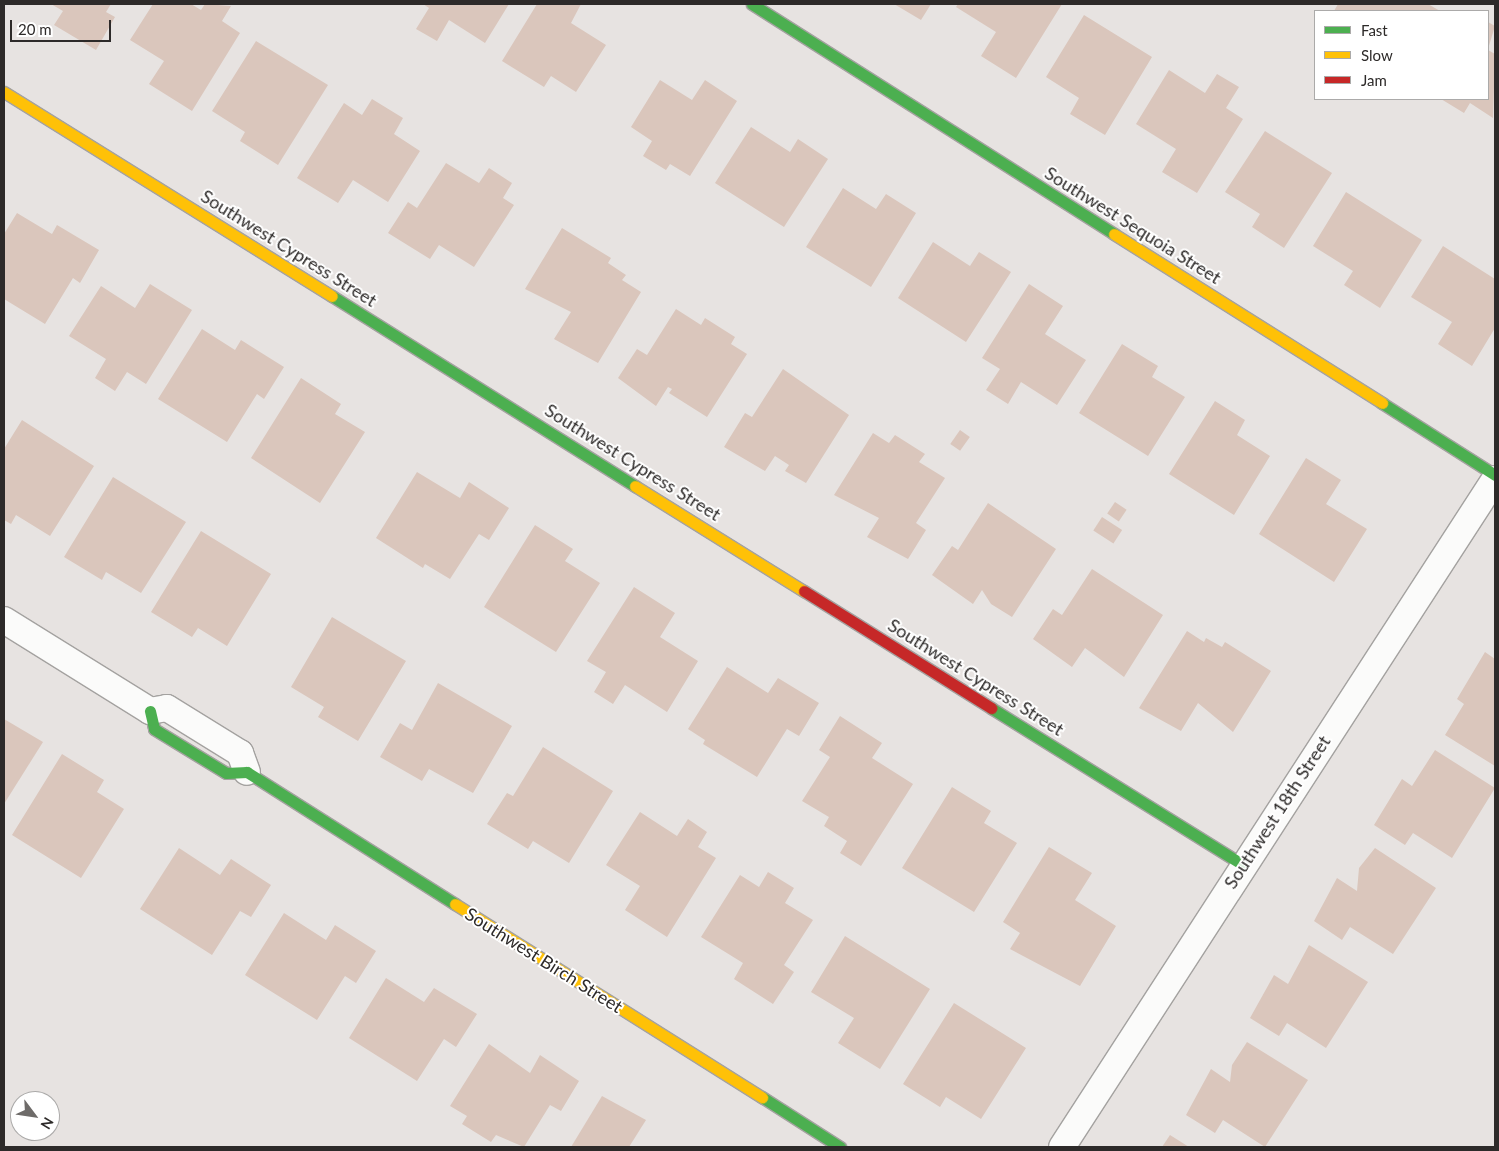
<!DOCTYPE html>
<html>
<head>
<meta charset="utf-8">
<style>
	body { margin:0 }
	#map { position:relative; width:1499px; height:1151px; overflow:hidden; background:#e7e3e1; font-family:Lato,sans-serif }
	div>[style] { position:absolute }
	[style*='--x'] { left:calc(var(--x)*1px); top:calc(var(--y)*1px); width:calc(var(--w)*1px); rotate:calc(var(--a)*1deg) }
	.building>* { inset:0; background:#dac6bc; transform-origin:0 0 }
	.roads { filter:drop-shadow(1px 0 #a4a2a0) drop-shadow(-1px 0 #a4a2a0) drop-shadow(0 1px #a4a2a0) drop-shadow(0 -1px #a4a2a0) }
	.street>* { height:26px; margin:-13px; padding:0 13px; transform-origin:13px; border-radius:13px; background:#fbfbfa }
	.fast>* { height:11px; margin:-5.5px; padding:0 5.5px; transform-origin:5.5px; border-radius:5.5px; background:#4caf50 }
	.slow>* { height:11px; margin:-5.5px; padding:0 5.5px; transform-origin:5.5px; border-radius:5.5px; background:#ffc107 }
	.jam>* { height:11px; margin:-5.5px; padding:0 5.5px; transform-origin:5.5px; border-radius:5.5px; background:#c62828 }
	span { translate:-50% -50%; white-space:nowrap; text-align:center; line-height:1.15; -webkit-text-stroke:4px #fff; paint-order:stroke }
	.street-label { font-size:18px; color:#2d2a29 }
	.frame { position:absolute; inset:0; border:5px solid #2d2a29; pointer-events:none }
	.legend { position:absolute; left:1314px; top:10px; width:175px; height:90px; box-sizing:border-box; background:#fff; border:1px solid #abaaa9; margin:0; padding:6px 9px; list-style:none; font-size:15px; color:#2d2a29 }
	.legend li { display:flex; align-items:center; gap:10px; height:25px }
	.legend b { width:25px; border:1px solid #abaaa9 }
	.north { position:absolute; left:10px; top:1091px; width:50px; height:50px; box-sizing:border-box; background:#fff; border:1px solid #abaaa9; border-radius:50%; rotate:121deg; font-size:14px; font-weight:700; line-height:20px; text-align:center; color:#2d2a29 }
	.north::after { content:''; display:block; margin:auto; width:18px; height:22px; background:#6e6b69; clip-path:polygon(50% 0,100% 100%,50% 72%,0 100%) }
	.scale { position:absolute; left:10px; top:20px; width:101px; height:22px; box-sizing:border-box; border:2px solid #2d2a29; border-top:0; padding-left:6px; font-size:15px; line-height:18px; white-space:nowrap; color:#2d2a29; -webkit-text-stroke:4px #fff; paint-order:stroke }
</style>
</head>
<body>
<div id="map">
	<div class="building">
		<i style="clip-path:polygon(51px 4px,111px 4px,106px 12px,115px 17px,96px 50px,54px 25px,63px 11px)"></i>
		<i style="clip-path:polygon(153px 4px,191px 4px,201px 10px,205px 4px,231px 6px,222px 21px,240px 33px,192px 111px,149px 84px,164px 61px,130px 40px)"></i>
		<i style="clip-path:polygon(423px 4px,509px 4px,485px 43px,449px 20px,437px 41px,416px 29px,429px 8px)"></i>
		<i style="clip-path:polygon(537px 4px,581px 4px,571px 23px,606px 45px,576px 92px,551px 76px,544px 87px,502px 61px)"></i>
		<i style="clip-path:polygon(894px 4px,931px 4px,921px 20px)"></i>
		<i style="clip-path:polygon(958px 4px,1062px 4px,1016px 78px,981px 56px,996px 32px,956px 7px)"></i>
		<i style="clip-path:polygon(1338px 4px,1428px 4px,1440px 11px,1334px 11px)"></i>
		<i style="clip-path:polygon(1084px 15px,1152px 57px,1105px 135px,1070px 114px,1079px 98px,1046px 77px)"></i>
		<i style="clip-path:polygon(1488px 22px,1495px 26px,1488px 49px)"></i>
		<i style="clip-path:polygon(256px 41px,328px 85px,278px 165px,240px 141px,245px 132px,212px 111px)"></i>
		<i style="clip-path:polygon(1488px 50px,1495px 54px,1493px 118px,1470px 103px,1464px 113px,1441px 99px,1488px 99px)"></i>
		<i style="clip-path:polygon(1169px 70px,1205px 93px,1217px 74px,1239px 87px,1226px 108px,1243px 119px,1197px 193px,1162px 172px,1176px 149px,1136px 124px)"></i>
		<i style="clip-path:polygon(660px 80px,692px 100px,705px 80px,737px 101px,690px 176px,670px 164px,666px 170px,643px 156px,652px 141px,631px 127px)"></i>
		<i style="clip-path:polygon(372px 99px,403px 118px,394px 134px,420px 151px,388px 202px,353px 180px,338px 203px,297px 178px,344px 103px,362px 115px)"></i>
		<i style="clip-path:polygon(751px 127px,790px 152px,798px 139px,828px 159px,784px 227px,715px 183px)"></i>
		<i style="clip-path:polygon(1265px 131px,1332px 173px,1284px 248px,1252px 227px,1260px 214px,1225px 192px)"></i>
		<i style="clip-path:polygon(446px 163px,479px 183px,489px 168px,512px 183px,503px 198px,514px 205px,474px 267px,439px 245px,430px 259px,388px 233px,408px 202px,417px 208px)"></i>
		<i style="clip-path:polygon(843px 188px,876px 209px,886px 194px,916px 213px,871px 287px,806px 247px)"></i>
		<i style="clip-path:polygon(1346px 192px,1422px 240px,1380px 308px,1344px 285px,1353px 271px,1313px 246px)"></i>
		<i style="clip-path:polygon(17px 213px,52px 234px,57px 225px,99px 250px,80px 283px,73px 278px,45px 324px,4px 299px,4px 234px)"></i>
		<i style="clip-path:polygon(562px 228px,611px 258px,608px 263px,626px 275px,622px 280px,641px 292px,598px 363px,554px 339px,571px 312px,525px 289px)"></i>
		<i style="clip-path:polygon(933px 242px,970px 266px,979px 252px,1011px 272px,966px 342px,898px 298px)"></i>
		<i style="clip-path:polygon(1443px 246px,1495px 279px,1495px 328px,1472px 366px,1438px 344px,1452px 322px,1411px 297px)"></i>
		<i style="clip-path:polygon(150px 284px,192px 310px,146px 384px,127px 372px,115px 391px,95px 378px,106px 359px,69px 336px,101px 286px,135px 308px)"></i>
		<i style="clip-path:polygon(1029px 284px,1063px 306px,1045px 334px,1086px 360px,1057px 405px,1021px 382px,1008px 404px,986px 390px,1000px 369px,982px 358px)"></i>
		<i style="clip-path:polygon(676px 309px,701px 325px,705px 318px,735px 337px,731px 344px,747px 354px,707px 417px,669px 393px,672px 389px,668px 387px,656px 406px,618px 378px,637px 349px,647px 355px)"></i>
		<i style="clip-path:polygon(202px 329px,235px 350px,241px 340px,284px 367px,264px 399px,257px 394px,227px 442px,158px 399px)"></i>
		<i style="clip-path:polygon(1122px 344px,1158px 366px,1152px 377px,1185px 397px,1148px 456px,1079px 413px)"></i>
		<i style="clip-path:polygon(783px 369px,849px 415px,806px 483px,785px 471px,789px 465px,775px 456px,765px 471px,724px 447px,745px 413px,752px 417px)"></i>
		<i style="clip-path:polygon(301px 378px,341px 404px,335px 414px,365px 432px,320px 503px,251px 458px)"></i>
		<i style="clip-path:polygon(1215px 401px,1245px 420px,1237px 435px,1270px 456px,1234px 515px,1169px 474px)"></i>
		<i style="clip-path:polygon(22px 420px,94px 466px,50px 536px,16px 515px,11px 524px,4px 520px,4px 449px)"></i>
		<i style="left:960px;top:430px;width:12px;height:17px;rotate:35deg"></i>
		<i style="clip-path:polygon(873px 433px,889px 443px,895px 435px,925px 454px,919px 462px,945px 478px,916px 523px,926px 530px,908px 559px,867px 537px,879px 518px,834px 495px)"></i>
		<i style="clip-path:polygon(1306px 458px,1341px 480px,1326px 504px,1367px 529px,1334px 582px,1259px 534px)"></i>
		<i style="clip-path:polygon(417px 472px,460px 498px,469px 482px,509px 508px,489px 540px,479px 534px,450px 579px,425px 564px,423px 568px,376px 538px)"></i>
		<i style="clip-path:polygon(113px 477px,186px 522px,141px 593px,106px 572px,102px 580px,64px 557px)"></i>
		<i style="left:1115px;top:502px;width:14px;height:14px;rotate:34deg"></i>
		<i style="clip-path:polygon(988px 503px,1056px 549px,1012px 617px,991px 604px,982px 590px,973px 604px,932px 575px,952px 546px,958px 550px)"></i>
		<i style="left:1102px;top:517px;width:24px;height:16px;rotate:33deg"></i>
		<i style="clip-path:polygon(535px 525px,573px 549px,565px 561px,600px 583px,556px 652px,484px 607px)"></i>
		<i style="clip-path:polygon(201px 531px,271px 574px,227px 646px,198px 628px,192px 637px,151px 612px)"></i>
		<i style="clip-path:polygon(1092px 569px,1163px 615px,1124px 677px,1085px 648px,1072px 667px,1033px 639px,1053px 609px,1062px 615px)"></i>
		<i style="clip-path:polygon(634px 587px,675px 613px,660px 637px,698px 661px,667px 712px,625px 685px,613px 704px,594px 692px,606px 672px,587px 661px)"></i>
		<i style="clip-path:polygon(332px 617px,406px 661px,358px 741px,318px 717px,324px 707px,291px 687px)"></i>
		<i style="clip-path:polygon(1187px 631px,1204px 642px,1206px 638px,1222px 647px,1225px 642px,1271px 671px,1233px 732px,1198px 703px,1181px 731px,1139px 708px)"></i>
		<i style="clip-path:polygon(1485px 652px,1495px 659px,1495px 766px,1445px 735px,1464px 704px,1457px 699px)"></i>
		<i style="clip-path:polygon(727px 667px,768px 693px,778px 678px,819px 703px,799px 736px,787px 729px,757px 777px,703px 744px,705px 740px,688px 729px)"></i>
		<i style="clip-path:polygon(438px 683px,512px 726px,473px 793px,429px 769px,422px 781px,380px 757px,400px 723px,412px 730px)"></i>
		<i style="clip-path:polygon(840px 716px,882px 743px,872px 758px,913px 784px,861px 866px,840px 853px,847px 841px,824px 826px,829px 817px,802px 801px,830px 757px,819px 750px)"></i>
		<i style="clip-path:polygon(4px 719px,43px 742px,4px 804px)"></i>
		<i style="clip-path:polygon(543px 747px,613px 791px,569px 863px,533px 841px,528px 849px,487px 824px,507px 793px,513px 796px)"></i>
		<i style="clip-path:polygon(1435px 750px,1495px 788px,1452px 858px,1413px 833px,1405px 845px,1374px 825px,1402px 779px,1412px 786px)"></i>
		<i style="clip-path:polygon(62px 754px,104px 780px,97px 792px,124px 809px,81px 878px,12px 835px)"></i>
		<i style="clip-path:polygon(952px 787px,991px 811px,984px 823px,1017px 843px,974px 912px,902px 868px)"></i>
		<i style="clip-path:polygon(640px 812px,677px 836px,688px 819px,707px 832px,698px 847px,716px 858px,667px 937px,625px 910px,640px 886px,606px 865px)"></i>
		<i style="clip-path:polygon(1049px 847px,1092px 873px,1075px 900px,1116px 926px,1080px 986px,1010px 949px,1020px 933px,1003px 922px)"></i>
		<i style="clip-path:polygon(179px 848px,220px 875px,231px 859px,271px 885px,251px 917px,240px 911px,212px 955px,140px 909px)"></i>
		<i style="clip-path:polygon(1375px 848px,1436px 888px,1393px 954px,1350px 927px,1342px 940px,1314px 921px,1337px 878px,1357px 891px,1359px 868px)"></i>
		<i style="clip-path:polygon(768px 872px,794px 888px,785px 903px,813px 920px,784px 965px,794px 972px,773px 1004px,734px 979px,743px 963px,701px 937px,740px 875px,759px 887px)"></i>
		<i style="clip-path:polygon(284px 913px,326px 940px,335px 925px,376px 951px,356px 983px,345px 976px,317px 1020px,245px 975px)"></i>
		<i style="clip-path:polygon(845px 936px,930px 989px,880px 1069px,838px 1043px,854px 1018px,811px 992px)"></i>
		<i style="clip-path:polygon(1309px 945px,1368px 982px,1326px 1048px,1287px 1023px,1279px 1036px,1250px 1018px,1274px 975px,1288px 984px)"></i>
		<i style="clip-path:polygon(386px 978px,424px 1002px,434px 988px,477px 1014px,456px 1047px,444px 1039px,417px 1081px,349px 1038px)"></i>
		<i style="clip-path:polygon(954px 1003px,1026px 1048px,981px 1119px,946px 1097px,940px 1107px,903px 1084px)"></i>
		<i style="clip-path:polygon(1247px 1042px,1308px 1080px,1265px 1147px,1223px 1120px,1215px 1133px,1186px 1115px,1211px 1069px,1230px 1082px,1232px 1065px)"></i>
		<i style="clip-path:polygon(489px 1044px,530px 1073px,540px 1055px,579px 1081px,561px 1111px,550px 1105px,524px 1147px,496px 1135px,491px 1142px,462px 1124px,467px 1116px,450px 1106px)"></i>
		<i style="clip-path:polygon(602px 1096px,646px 1120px,629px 1147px,571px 1147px)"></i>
		<i style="clip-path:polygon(1170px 1135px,1189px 1147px,1162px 1147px)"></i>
	</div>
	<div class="roads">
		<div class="street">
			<i style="--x:4;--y:620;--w:172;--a:31.9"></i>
			<i style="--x:150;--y:711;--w:17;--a:-10"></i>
			<i style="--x:167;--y:708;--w:86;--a:31.7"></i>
			<i style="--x:240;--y:753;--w:20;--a:70"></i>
			<i style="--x:1062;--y:1147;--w:796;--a:-57.05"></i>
		</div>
		<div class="fast">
			<i style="--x:752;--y:4;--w:429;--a:32.4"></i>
			<i style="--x:332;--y:296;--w:358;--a:32.1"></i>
			<i style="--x:1382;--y:403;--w:134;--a:32.5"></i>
			<i style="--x:991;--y:708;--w:296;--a:31.9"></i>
			<i style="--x:150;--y:711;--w:18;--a:77"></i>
			<i style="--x:154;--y:729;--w:84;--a:31.4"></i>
			<i style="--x:226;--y:773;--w:21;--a:-3"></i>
			<i style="--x:247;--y:772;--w:246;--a:32.4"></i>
			<i style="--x:762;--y:1097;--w:93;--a:32.7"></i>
		</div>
		<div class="slow">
			<i style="--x:4;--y:92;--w:386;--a:31.9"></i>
			<i style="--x:1114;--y:234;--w:317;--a:32.2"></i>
			<i style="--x:635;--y:486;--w:199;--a:31.9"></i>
			<i style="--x:455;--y:904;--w:363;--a:32.2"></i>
		</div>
		<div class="jam">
			<i style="--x:804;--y:591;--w:221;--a:32"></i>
		</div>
	</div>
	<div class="street-label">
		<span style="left:1133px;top:225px;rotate:32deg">Southwest Sequoia Street</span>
		<span style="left:289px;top:248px;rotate:32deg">Southwest Cypress Street</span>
		<span style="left:633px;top:462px;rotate:32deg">Southwest Cypress Street</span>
		<span style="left:976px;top:677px;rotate:32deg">Southwest Cypress Street</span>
		<span style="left:1277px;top:812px;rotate:-57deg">Southwest 18th Street</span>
		<span style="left:544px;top:960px;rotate:32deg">Southwest Birch Street</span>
	</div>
	<div class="frame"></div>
	<ul class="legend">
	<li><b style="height:6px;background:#4caf50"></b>Fast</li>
	<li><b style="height:6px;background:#ffc107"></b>Slow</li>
	<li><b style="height:6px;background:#c62828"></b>Jam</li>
	</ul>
	<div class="north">N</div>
	<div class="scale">20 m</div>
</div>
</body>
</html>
